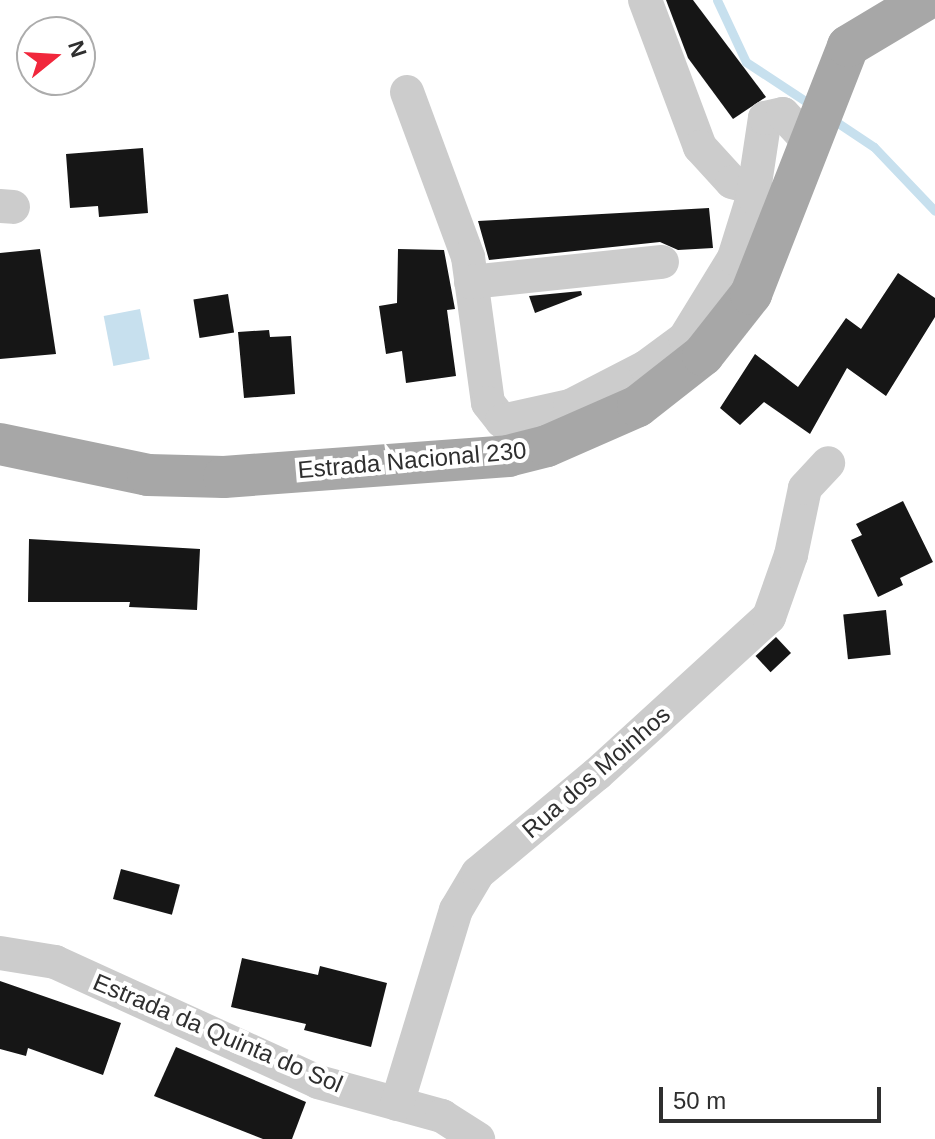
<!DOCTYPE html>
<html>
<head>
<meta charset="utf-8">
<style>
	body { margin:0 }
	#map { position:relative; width:935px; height:1139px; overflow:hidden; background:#fff; font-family:Helvetica,sans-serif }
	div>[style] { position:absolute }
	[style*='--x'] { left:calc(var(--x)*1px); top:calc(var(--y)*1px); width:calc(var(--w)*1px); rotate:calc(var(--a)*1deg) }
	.water>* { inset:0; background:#c7e0ee; transform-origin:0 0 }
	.stream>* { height:9px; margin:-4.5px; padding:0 4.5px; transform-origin:4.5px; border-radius:4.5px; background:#c7e0ee }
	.building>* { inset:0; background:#161616; transform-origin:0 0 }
	.minor>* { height:34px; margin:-17px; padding:0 17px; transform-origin:17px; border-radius:17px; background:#ccc }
	.major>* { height:42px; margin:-21px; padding:0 21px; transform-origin:21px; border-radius:21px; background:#a7a7a7 }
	span { translate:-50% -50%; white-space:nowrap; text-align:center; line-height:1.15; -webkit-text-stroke:8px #fff; paint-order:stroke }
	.street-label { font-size:24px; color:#2f2f2f }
	.north { position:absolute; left:16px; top:16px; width:80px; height:80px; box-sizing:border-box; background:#fff; border:2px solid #acacac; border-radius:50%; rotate:72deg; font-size:22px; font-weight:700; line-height:32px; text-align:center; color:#2f2f2f }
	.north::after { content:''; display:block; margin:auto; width:28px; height:36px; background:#f1273c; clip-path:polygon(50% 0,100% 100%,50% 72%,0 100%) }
	.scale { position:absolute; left:659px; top:1087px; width:222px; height:36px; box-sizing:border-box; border:4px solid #2f2f2f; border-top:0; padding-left:10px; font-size:24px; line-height:28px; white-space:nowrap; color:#2f2f2f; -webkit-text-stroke:6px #fff; paint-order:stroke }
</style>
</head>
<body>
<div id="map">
	<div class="water">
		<i style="left:140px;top:309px;width:51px;height:37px;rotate:79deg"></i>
	</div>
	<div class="stream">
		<i style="--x:717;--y:0;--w:68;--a:64.9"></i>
		<i style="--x:746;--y:62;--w:80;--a:33.3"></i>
		<i style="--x:832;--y:119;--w:50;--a:33.7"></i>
		<i style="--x:874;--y:147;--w:88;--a:46.4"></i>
	</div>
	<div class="building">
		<i style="clip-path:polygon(666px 0,693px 0,766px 97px,733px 119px,688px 58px)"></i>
		<i style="clip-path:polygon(143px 148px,148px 213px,99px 217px,98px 206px,70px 208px,66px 154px)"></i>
		<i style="clip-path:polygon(709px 208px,713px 248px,678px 250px,660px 242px,489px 260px,478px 221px)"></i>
		<i style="clip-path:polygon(40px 249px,56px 354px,0 359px,0 253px)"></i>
		<i style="clip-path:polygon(398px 249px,444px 250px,455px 309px,447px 310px,456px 376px,406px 383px,402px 351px,386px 354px,379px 306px,397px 303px)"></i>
		<i style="clip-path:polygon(898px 273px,935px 298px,935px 317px,886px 396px,847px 368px,810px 434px,764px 402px,740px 425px,720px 408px,755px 354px,798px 387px,846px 318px,861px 329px)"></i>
		<i style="clip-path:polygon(581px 291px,582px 295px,535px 313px,529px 296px)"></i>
		<i style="left:228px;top:294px;width:39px;height:35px;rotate:81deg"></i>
		<i style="clip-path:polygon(269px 330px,270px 337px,291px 336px,295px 394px,244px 398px,238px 332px)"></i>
		<i style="clip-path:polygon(903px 501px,933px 562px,900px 578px,903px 585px,878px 597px,851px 540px,862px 535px,856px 524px)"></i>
		<i style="clip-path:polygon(29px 539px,200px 549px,197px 610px,129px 607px,130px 602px,28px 602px)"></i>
		<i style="left:886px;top:610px;width:45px;height:43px;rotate:84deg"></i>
		<i style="left:776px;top:637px;width:22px;height:28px;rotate:47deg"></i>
		<i style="left:121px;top:869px;width:61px;height:31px;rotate:15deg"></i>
		<i style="clip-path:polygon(242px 958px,318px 975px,320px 966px,387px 983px,371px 1047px,304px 1030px,306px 1024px,231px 1007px)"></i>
		<i style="clip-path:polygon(0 981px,121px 1023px,103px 1075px,28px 1048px,26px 1056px,0 1049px)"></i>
		<i style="clip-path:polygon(176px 1047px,306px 1102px,292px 1139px,263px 1139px,154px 1096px)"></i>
	</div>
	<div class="minor">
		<i style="--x:645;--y:0;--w:157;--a:69.5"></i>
		<i style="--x:700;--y:147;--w:47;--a:47.6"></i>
		<i style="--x:732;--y:182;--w:23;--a:15"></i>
		<i style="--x:407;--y:92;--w:176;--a:69.7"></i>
		<i style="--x:468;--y:257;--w:147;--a:82.2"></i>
		<i style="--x:488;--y:403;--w:23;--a:52"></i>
		<i style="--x:502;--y:421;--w:70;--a:-12.4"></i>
		<i style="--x:570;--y:406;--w:85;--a:-27.2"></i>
		<i style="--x:646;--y:367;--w:49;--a:-36.6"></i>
		<i style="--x:685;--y:338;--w:94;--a:-58.5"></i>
		<i style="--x:734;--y:258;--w:64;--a:-72.7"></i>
		<i style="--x:753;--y:197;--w:80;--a:-81.4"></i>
		<i style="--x:765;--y:118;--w:18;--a:-13"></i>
		<i style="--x:783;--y:114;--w:37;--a:47"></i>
		<i style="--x:0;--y:206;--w:13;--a:4"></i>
		<i style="--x:471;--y:282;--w:192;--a:-6"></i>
		<i style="--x:0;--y:953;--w:56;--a:9.3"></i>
		<i style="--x:55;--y:962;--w:289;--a:24.5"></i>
		<i style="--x:318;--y:1082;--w:129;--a:15.3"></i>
		<i style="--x:442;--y:1116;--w:43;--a:32.6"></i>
		<i style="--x:397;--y:1104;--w:203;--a:-73.1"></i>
		<i style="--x:456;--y:910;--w:43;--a:-59.3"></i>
		<i style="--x:478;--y:873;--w:155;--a:-39.8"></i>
		<i style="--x:597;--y:774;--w:233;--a:-42.4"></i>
		<i style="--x:769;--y:617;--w:66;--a:-70.5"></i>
		<i style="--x:791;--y:555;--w:68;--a:-78.2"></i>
		<i style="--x:805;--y:488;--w:34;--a:-47"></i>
	</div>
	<div class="major">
		<i style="--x:0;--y:444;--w:151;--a:11.8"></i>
		<i style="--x:148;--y:475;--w:76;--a:1.5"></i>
		<i style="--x:224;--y:477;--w:285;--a:-4.2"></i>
		<i style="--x:508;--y:456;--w:40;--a:-14.4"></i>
		<i style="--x:547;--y:446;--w:99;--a:-23.7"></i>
		<i style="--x:638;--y:406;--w:83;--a:-38.1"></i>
		<i style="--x:703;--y:355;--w:78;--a:-51.8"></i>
		<i style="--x:751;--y:294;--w:266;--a:-68.6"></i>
		<i style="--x:848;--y:46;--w:90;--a:-30.9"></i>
	</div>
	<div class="street-label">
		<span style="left:412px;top:460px;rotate:-5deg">Estrada Nacional 230</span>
		<span style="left:596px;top:772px;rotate:-41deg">Rua dos Moinhos</span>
		<span style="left:218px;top:1033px;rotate:23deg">Estrada da Quinta do Sol</span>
	</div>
	<div class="north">N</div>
	<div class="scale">50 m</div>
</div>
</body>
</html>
